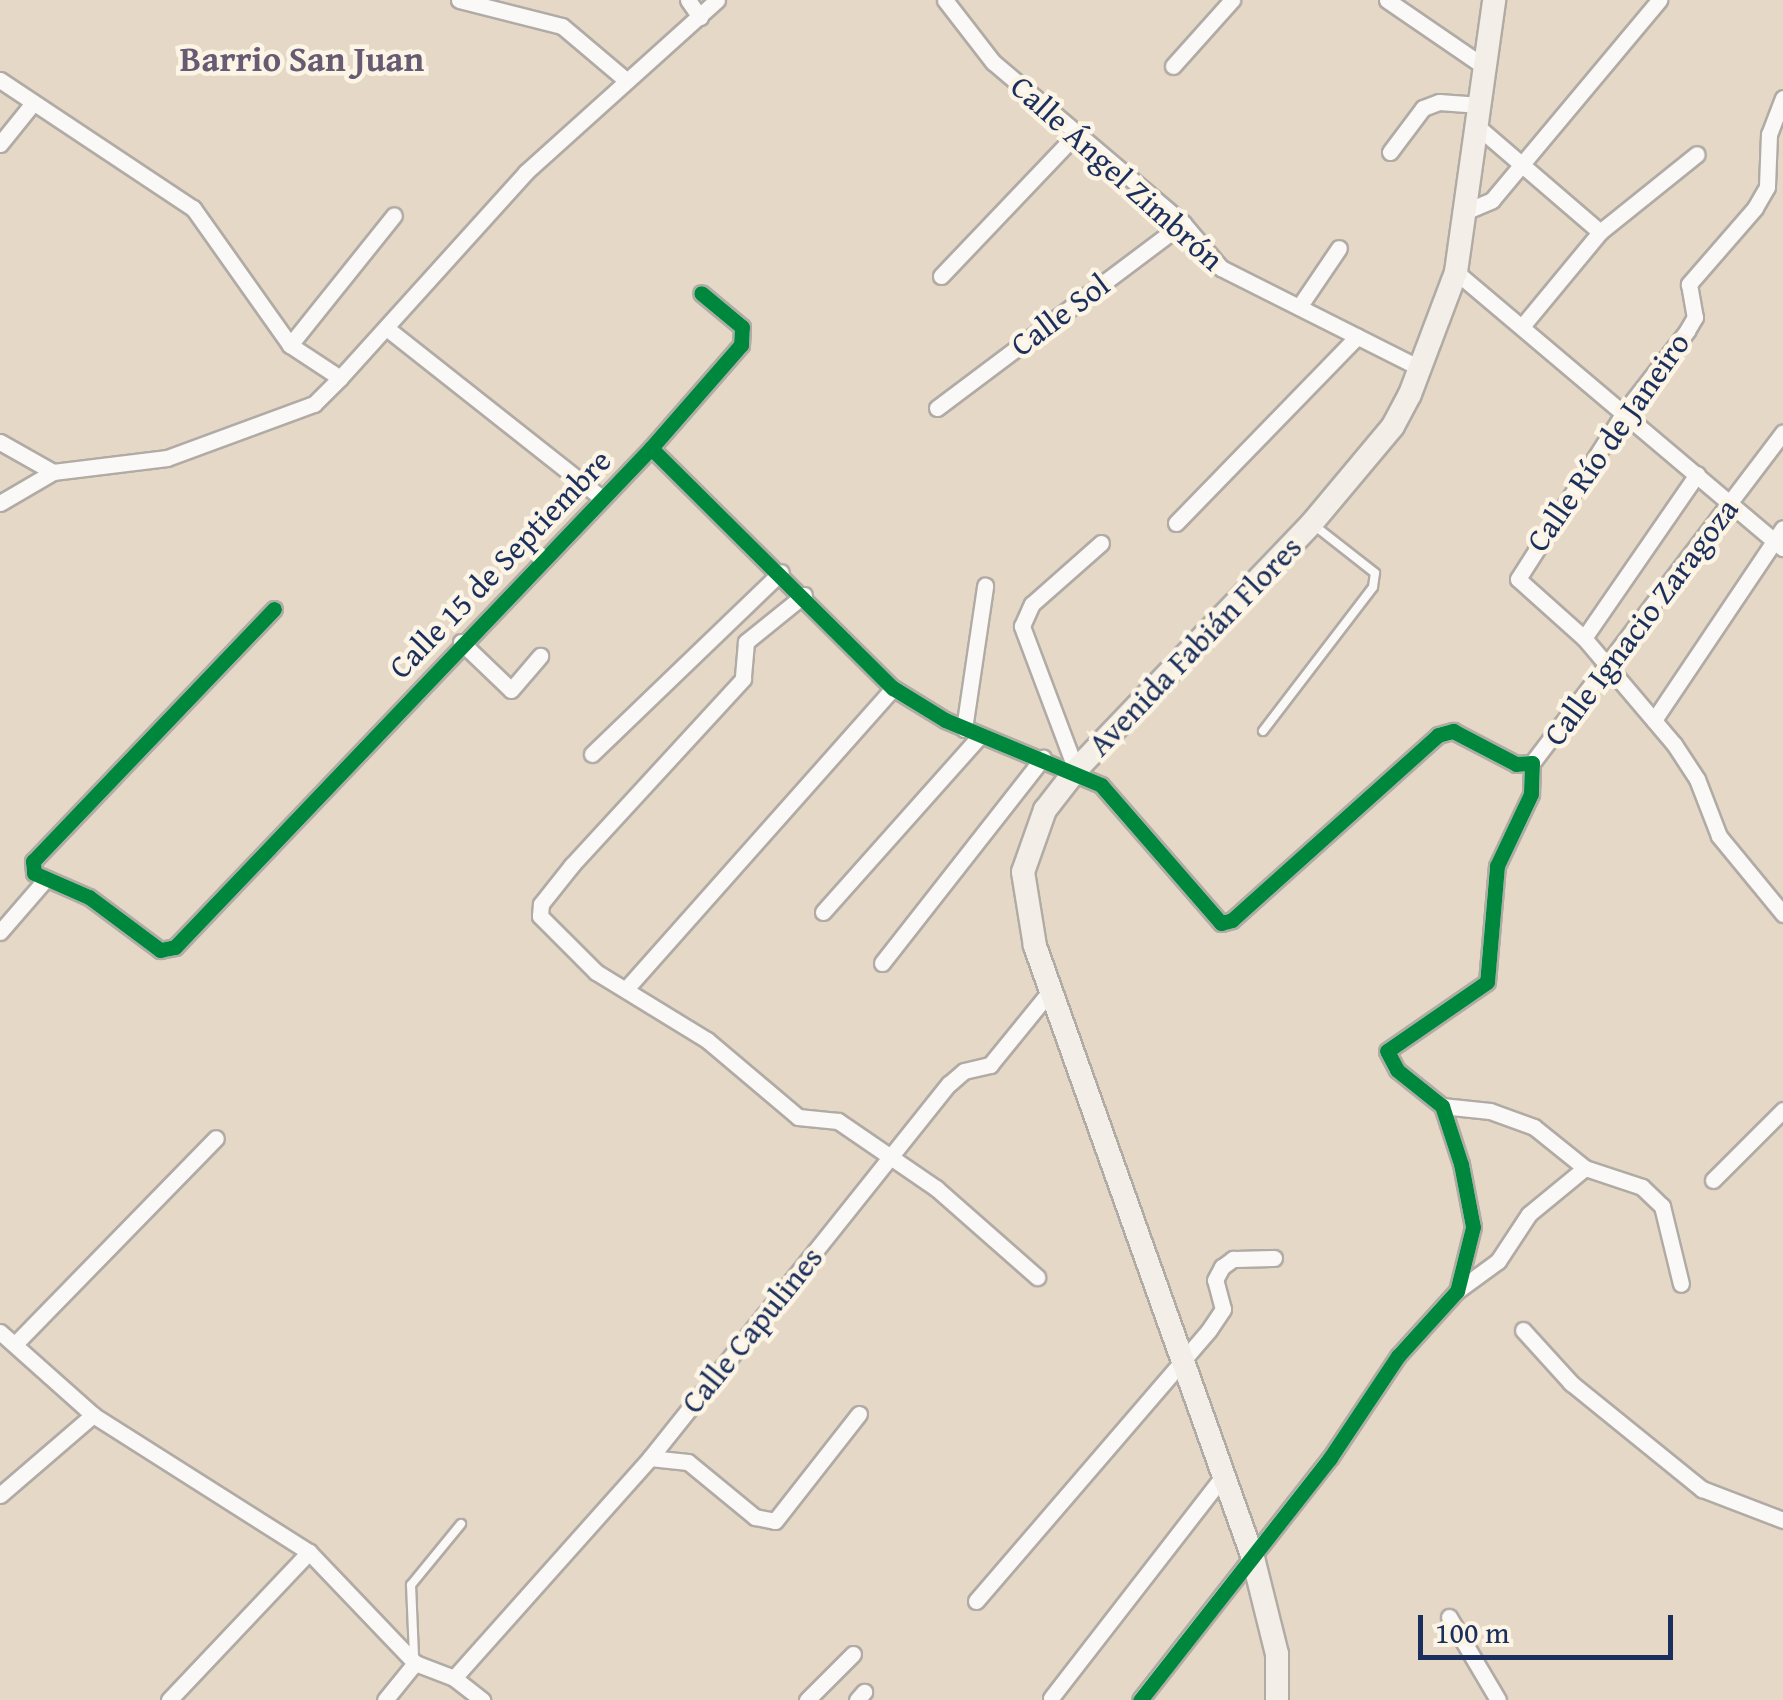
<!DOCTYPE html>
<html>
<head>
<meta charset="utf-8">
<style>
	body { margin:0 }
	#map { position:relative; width:1783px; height:1700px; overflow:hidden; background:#e5d8c7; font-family:"Gentium Book Plus",serif }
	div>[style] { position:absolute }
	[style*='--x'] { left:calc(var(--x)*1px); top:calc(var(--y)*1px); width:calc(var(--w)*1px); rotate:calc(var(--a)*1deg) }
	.roads { filter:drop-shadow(2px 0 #b1aba5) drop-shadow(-2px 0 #b1aba5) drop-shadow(0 2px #b1aba5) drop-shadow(0 -2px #b1aba5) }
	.service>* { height:8px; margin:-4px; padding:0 4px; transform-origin:4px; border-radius:4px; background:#fbf9f7 }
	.minor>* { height:15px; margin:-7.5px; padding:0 7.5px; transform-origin:7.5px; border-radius:7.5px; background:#fbf9f7 }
	.secondary>* { height:22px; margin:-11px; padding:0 11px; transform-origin:11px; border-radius:11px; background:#f3efe8 }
	.cycleway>* { height:15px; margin:-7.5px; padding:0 7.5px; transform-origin:7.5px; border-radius:7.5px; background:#00873e }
	span { translate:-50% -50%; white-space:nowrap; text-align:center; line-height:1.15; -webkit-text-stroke:9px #fcf5e5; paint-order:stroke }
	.street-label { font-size:32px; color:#1b2f5e }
	.neighbourhood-label { font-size:35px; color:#675b73; font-weight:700 }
	.scale { position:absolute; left:1418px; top:1615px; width:255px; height:45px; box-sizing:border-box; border:5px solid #1b2f5e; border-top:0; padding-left:12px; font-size:30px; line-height:35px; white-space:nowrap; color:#1b2f5e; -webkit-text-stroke:8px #fcf5e5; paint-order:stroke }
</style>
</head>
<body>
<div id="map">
	<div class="roads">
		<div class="service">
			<i style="--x:1263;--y:731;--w:181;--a:-52.6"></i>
			<i style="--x:1373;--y:587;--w:14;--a:-82"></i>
			<i style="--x:1375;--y:573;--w:76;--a:-141.9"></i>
			<i style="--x:414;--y:1656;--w:71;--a:-92.4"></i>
			<i style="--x:411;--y:1585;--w:79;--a:-50.7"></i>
		</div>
		<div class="minor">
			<i style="--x:459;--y:0;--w:106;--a:14.2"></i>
			<i style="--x:562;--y:26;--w:84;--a:40.2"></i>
			<i style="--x:688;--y:0;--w:21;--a:55"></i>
			<i style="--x:945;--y:0;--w:78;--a:52.3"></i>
			<i style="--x:993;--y:62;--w:249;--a:40.3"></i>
			<i style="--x:1183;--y:223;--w:59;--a:49.8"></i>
			<i style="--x:1221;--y:268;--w:225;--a:26.7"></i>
			<i style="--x:1387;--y:0;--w:119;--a:34.4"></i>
			<i style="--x:1173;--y:66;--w:89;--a:-48.2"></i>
			<i style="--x:0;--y:80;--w:232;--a:33.6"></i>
			<i style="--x:193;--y:208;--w:168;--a:54.7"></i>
			<i style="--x:290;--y:345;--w:60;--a:33.4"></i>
			<i style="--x:340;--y:378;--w:278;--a:-47.9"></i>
			<i style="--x:526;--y:172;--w:257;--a:-42"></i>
			<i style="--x:1783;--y:98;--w:39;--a:111"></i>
			<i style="--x:1769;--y:134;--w:53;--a:92.2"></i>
			<i style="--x:1767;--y:187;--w:24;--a:120"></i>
			<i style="--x:1755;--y:208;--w:101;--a:131"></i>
			<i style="--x:1689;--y:284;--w:34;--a:80"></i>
			<i style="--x:1695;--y:317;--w:16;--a:120"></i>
			<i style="--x:1687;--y:331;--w:101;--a:127.8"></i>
			<i style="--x:1625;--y:411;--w:199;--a:122.5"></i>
			<i style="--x:1518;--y:579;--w:89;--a:41.8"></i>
			<i style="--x:1584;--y:638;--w:139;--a:49.7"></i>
			<i style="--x:1674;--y:744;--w:42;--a:56.7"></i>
			<i style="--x:1697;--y:779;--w:61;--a:68.9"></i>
			<i style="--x:1719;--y:836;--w:101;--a:50.6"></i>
			<i style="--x:1478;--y:127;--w:161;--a:40.7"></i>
			<i style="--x:0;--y:144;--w:53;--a:-51.2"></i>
			<i style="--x:1390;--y:152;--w:55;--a:-53.1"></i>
			<i style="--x:1423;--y:108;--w:17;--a:-21"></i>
			<i style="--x:1439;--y:102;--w:41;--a:4.2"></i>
			<i style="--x:1469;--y:210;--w:25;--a:-23"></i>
			<i style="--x:1492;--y:200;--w:261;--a:-50.1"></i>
			<i style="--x:1456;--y:272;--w:428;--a:40.2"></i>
			<i style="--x:941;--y:276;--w:196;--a:-46.4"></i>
			<i style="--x:1299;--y:307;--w:71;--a:-55.9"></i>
			<i style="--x:1524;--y:324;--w:119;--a:-50.4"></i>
			<i style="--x:1600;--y:232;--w:124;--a:-38.8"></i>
			<i style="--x:389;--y:330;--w:271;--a:38.3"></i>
			<i style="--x:290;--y:345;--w:166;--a:-51.3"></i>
			<i style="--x:937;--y:408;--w:308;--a:-36.9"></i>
			<i style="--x:0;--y:442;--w:61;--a:29.5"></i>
			<i style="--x:651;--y:448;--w:341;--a:44.8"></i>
			<i style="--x:893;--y:688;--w:61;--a:31.6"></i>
			<i style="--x:945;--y:720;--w:169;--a:22.6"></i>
			<i style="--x:1101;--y:785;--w:183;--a:49"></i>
			<i style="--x:1221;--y:923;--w:11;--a:-15"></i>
			<i style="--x:1232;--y:920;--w:277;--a:-41.9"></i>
			<i style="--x:1438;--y:735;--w:16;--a:-15"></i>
			<i style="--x:1453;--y:731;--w:71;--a:27.6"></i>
			<i style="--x:1516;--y:764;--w:16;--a:-4"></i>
			<i style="--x:0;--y:503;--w:61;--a:-30.3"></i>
			<i style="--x:53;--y:472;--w:115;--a:-7"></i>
			<i style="--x:167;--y:458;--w:157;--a:-20.2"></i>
			<i style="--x:314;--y:404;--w:37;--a:-45"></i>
			<i style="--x:1176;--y:523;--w:260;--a:-45.8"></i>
			<i style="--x:804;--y:595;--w:75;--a:141"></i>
			<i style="--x:746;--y:642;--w:37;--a:95"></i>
			<i style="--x:743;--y:679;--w:253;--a:132.6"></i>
			<i style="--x:572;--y:865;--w:50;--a:128.5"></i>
			<i style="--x:541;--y:904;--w:12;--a:95"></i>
			<i style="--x:540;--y:916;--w:79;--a:45"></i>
			<i style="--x:596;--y:972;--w:130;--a:31.5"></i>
			<i style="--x:707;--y:1040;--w:119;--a:40.2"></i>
			<i style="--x:798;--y:1117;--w:40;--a:5.7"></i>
			<i style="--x:838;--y:1121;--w:119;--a:34.4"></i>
			<i style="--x:936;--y:1188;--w:135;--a:41.4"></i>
			<i style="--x:274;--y:609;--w:349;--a:133.7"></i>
			<i style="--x:33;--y:861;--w:12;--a:85"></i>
			<i style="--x:34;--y:873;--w:60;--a:23.6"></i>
			<i style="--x:89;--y:897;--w:89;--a:36.7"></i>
			<i style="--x:160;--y:950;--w:15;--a:-11"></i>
			<i style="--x:175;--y:947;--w:690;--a:-46.35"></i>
			<i style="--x:651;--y:448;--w:137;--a:-48.9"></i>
			<i style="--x:741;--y:345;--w:18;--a:-87"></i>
			<i style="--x:742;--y:327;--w:53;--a:-140.3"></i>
			<i style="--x:1584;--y:638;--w:199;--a:-55.4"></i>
			<i style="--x:461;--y:642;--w:69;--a:43.8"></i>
			<i style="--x:511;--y:690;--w:45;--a:-49.5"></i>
			<i style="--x:1654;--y:720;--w:231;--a:-56.1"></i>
			<i style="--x:964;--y:729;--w:145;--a:-81.6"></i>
			<i style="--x:592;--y:754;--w:262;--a:-43.9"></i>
			<i style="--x:1532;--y:763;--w:415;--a:-52.8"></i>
			<i style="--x:1076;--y:770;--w:154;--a:-110.6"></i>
			<i style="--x:1022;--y:626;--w:24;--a:-66"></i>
			<i style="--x:1032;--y:604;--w:92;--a:-41.5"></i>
			<i style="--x:823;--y:912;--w:236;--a:-48.3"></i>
			<i style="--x:0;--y:932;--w:69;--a:-49.1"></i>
			<i style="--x:882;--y:963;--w:261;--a:-51.9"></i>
			<i style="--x:626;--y:989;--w:402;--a:-48.4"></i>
			<i style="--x:1442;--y:1106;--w:48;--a:5.9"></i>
			<i style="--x:1490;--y:1111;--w:47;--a:20"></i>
			<i style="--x:1534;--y:1127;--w:65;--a:38.8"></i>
			<i style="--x:1713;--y:1180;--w:99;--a:-45"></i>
			<i style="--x:1457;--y:1291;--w:51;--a:-36.2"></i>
			<i style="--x:1498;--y:1261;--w:56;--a:-56.6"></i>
			<i style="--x:1529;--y:1214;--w:72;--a:-39.4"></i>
			<i style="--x:1585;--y:1168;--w:60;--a:18.4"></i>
			<i style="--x:1642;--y:1187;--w:28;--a:44"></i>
			<i style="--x:1662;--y:1206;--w:80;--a:76.3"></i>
			<i style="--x:1523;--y:1330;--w:72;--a:47.8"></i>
			<i style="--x:1571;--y:1383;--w:169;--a:39"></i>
			<i style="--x:1702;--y:1489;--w:87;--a:20.9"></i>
			<i style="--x:0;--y:1332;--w:125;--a:41.7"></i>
			<i style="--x:93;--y:1415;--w:256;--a:32.4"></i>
			<i style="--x:309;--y:1552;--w:153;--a:46.3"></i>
			<i style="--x:16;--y:1343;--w:286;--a:-45.7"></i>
			<i style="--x:650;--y:1458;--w:38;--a:6"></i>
			<i style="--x:688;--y:1462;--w:87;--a:39.4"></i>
			<i style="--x:755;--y:1517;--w:20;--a:11"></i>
			<i style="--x:775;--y:1521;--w:136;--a:-51.9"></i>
			<i style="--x:0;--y:1495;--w:123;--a:-40.7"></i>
			<i style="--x:976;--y:1601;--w:357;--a:-49.3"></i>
			<i style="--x:1209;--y:1330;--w:25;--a:-56"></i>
			<i style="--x:1223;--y:1309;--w:30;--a:-105"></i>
			<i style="--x:1215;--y:1280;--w:15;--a:-62"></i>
			<i style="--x:1222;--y:1267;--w:14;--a:-36"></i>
			<i style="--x:1233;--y:1259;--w:41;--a:-1.4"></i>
			<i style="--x:1449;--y:1617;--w:96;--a:59.4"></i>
			<i style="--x:415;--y:1663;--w:42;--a:21"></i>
			<i style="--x:454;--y:1678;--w:36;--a:38"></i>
			<i style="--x:454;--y:1678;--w:295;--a:-48.3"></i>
			<i style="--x:650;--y:1458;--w:479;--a:-51.4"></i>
			<i style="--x:949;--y:1084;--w:20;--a:-41"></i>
			<i style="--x:964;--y:1071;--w:27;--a:-13"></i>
			<i style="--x:990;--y:1065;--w:97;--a:-50.9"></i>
			<i style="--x:1051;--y:1698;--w:281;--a:-52.2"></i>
			<i style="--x:169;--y:1700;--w:204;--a:-46.6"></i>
			<i style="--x:385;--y:1700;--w:48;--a:-51"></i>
			<i style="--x:807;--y:1700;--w:65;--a:-45"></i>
			<i style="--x:857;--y:1700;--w:11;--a:-49"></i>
			<i style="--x:1140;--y:1700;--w:308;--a:-51.9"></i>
			<i style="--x:1330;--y:1458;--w:123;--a:-56.3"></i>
			<i style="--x:1398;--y:1356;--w:88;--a:-47.8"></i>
			<i style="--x:1457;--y:1291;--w:66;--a:-76"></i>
			<i style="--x:1473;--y:1227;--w:64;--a:-100.8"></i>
			<i style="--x:1461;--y:1164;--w:61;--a:-108.1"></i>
			<i style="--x:1442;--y:1106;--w:58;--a:-141.3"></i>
			<i style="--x:1397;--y:1070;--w:21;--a:-118"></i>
			<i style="--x:1387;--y:1051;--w:121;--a:-34.6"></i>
			<i style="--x:1487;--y:982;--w:116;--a:-85.1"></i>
			<i style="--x:1497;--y:866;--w:80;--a:-64.7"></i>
			<i style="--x:1531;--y:794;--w:31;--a:-88"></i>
		</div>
		<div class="secondary">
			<i style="--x:1277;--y:1700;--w:46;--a:-90"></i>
			<i style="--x:1277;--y:1654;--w:99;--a:-104"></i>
			<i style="--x:1253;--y:1558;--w:650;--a:-109.61"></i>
			<i style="--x:1035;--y:946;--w:75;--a:-99.2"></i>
			<i style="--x:1023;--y:872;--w:66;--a:-70.5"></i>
			<i style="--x:1045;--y:810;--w:51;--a:-52.2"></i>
			<i style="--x:1076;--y:770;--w:342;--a:-46.3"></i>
			<i style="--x:1312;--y:523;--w:126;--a:-50.1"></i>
			<i style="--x:1393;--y:426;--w:36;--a:-62"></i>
			<i style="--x:1410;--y:394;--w:130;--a:-69.3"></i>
			<i style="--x:1456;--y:272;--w:275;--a:-82"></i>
		</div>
	</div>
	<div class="cycleway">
		<i style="--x:651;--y:448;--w:341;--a:44.8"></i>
		<i style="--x:893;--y:688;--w:61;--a:31.6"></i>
		<i style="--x:945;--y:720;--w:169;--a:22.6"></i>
		<i style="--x:1101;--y:785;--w:183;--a:49"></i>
		<i style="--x:1221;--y:923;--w:11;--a:-15"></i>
		<i style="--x:1232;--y:920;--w:277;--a:-41.9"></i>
		<i style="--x:1438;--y:735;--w:16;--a:-15"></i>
		<i style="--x:1453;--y:731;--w:71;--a:27.6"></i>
		<i style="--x:1516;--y:764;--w:16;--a:-4"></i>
		<i style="--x:1532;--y:763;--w:31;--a:92"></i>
		<i style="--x:1531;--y:794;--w:80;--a:115.3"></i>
		<i style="--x:1497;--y:866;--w:116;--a:94.9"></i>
		<i style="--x:1487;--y:982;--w:121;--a:145.4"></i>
		<i style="--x:1387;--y:1051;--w:21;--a:62"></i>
		<i style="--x:1397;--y:1070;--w:58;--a:38.7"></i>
		<i style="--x:1442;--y:1106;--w:61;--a:71.9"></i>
		<i style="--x:1461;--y:1164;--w:64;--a:79.2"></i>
		<i style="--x:1473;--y:1227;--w:66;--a:104"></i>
		<i style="--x:1457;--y:1291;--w:88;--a:132.2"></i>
		<i style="--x:1398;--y:1356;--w:123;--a:123.7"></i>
		<i style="--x:1330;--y:1458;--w:308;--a:128.1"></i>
		<i style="--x:274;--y:609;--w:349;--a:133.7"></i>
		<i style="--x:33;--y:861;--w:12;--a:85"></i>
		<i style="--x:34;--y:873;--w:60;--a:23.6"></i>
		<i style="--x:89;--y:897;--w:89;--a:36.7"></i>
		<i style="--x:160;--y:950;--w:15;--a:-11"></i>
		<i style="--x:175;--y:947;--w:690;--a:-46.35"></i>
		<i style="--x:651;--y:448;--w:137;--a:-48.9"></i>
		<i style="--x:741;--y:345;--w:18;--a:-87"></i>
		<i style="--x:742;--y:327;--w:53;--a:-140.3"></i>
	</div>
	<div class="street-label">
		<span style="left:1117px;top:173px;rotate:42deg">Calle Ángel Zimbrón</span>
		<span style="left:1060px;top:315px;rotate:-37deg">Calle Sol</span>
		<span style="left:1608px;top:442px;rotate:-55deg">Calle Río de Janeiro</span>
		<span style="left:500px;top:564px;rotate:-46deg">Calle 15 de Septiembre</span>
		<span style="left:1641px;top:622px;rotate:-53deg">Calle Ignacio Zaragoza</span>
		<span style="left:1195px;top:646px;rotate:-46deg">Avenida Fabián Flores</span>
		<span style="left:752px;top:1330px;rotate:-51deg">Calle Capulines</span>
	</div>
	<div class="neighbourhood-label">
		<span style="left:302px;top:59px">Barrio San Juan</span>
	</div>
	<div class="scale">100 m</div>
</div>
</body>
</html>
